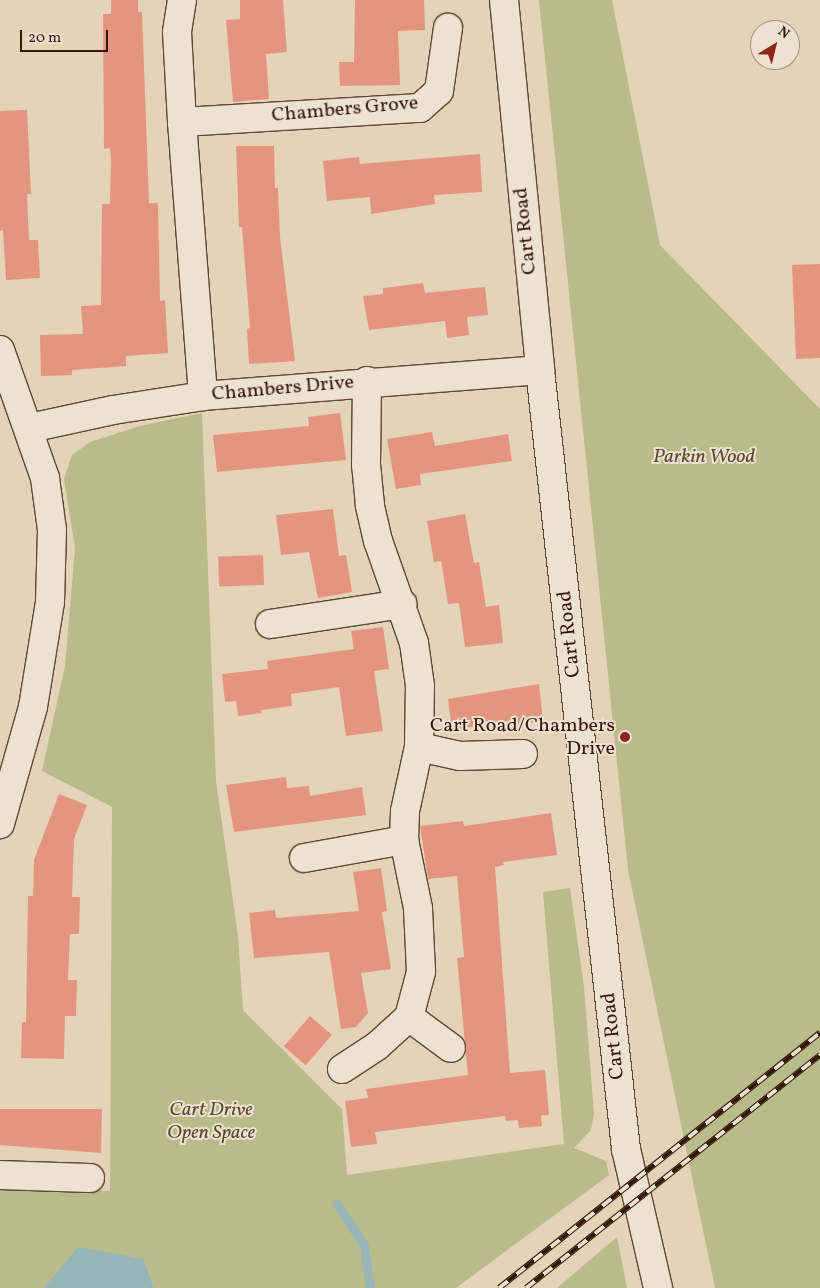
<!DOCTYPE html>
<html>
<head>
<meta charset="utf-8">
<style>
	body { margin:0 }
	#map { position:relative; width:820px; height:1288px; overflow:hidden; background:#e4d3b8; font-family:Vollkorn,serif }
	div>[style] { position:absolute }
	[style*='--x'] { left:calc(var(--x)*1px); top:calc(var(--y)*1px); width:calc(var(--w)*1px); rotate:calc(var(--a)*1deg) }
	.green>* { inset:0; background:#babb8a }
	.water>* { inset:0; background:#98b6b7 }
	.stream>* { height:9px; margin:-4.5px; padding:0 4.5px; transform-origin:4.5px; border-radius:4.5px; background:#98b6b7 }
	.building>* { inset:0; background:#e3957f; transform-origin:0 0 }
	.roads { filter:drop-shadow(1px 0 #5f4732) drop-shadow(-1px 0 #5f4732) drop-shadow(0 1px #5f4732) drop-shadow(0 -1px #5f4732) }
	.minor>* { height:28px; margin:-14px; padding:0 14px; transform-origin:14px; border-radius:14px; background:#ede2d1 }
	.tertiary>* { height:28px; margin:-14px; padding:0 14px; transform-origin:14px; border-radius:14px; background:#ede2d1 }
	.rail>* { height:5.5px; margin-top:-2.75px; transform-origin:0; background:repeating-linear-gradient(90deg,#ede2d1 0 11px,#331806 0 22px); box-sizing:border-box; border-block:1px solid #331806 }
	.dots>* { width:14px; height:14px; translate:-50% -50%; box-sizing:border-box; border:2px solid #ede2d1; border-radius:50% }
	span { translate:-50% -50%; white-space:nowrap; text-align:center; line-height:1.15; -webkit-text-stroke:4px #ede2d1; paint-order:stroke }
	.street-label { font-size:20px; color:#331806 }
	.park-label { font-size:20px; color:#5c492e; font-style:italic }
	.poi-label { font-size:20px; color:#331806 }
	.right { translate:-100% -50%; text-align:right }
	.north { position:absolute; left:750px; top:20px; width:50px; height:50px; box-sizing:border-box; background:#ede2d1; border:1px solid #a39180; border-radius:50%; rotate:36deg; font-size:14px; font-weight:700; line-height:20px; text-align:center; color:#331806 }
	.north::after { content:''; display:block; margin:auto; width:18px; height:22px; background:#8f2418; clip-path:polygon(50% 0,100% 100%,50% 72%,0 100%) }
	.scale { position:absolute; left:20px; top:30px; width:88px; height:22px; box-sizing:border-box; border:2px solid #331806; border-top:0; padding-left:6px; font-size:15px; line-height:18px; white-space:nowrap; color:#331806; -webkit-text-stroke:4px #ede2d1; paint-order:stroke }
</style>
</head>
<body>
<div id="map">
	<div class="green">
		<i style="clip-path:polygon(539px 0,612px 0,660px 245px,820px 409px,820px 1288px,715px 1288px,628px 870px)"></i>
		<i style="clip-path:polygon(202px 413px,216px 781px,238px 936px,243px 1010px,342px 1109px,347px 1175px,564px 1144px,543px 892px,570px 888px,584px 987px,594px 1114px,591px 1130px,574px 1148px,606px 1161px,609px 1175px,456px 1288px,154px 1288px,144px 1259px,44px 1288px,0 1288px,0 1187px,110px 1191px,112px 807px,42px 771px,65px 666px,75px 548px,64px 479px,72px 455px,90px 442px,140px 426px)"></i>
		<i style="clip-path:polygon(617px 1237px,627px 1288px,557px 1288px)"></i>
	</div>
	<div class="water">
		<i style="clip-path:polygon(78px 1247px,144px 1259px,154px 1288px,44px 1288px)"></i>
	</div>
	<div class="stream">
		<i style="--x:337;--y:1204;--w:49;--a:56.6"></i>
		<i style="--x:364;--y:1245;--w:43;--a:82.1"></i>
	</div>
	<div class="building">
		<i style="clip-path:polygon(111px 0,138px 0,138px 12px,142px 12px,149px 203px,158px 203px,160px 301px,165px 300px,168px 353px,126px 356px,126px 366px,72px 370px,72px 375px,41px 376px,40px 335px,83px 334px,81px 306px,101px 305px,102px 204px,110px 204px,111px 159px,110px 148px,104px 149px,103px 14px,111px 14px)"></i>
		<i style="clip-path:polygon(240px 0,283px 0,287px 52px,266px 54px,269px 99px,233px 102px,226px 20px,240px 19px)"></i>
		<i style="clip-path:polygon(355px 0,424px 0,425px 30px,398px 31px,400px 85px,340px 86px,339px 62px,354px 62px)"></i>
		<i style="clip-path:polygon(27px 110px,31px 194px,27px 194px,29px 240px,38px 240px,40px 278px,6px 280px,3px 230px,0 231px,0 111px)"></i>
		<i style="clip-path:polygon(236px 146px,274px 146px,275px 188px,278px 188px,280px 237px,295px 361px,249px 364px,247px 329px,250px 328px,242px 227px,239px 227px)"></i>
		<i style="clip-path:polygon(480px 154px,482px 192px,434px 195px,435px 204px,371px 214px,370px 197px,327px 201px,323px 161px,359px 157px,360px 164px)"></i>
		<i style="clip-path:polygon(820px 264px,820px 358px,796px 359px,792px 265px)"></i>
		<i style="clip-path:polygon(423px 283px,425px 293px,485px 287px,488px 315px,467px 317px,469px 335px,447px 338px,445px 321px,369px 330px,363px 296px,383px 294px,383px 288px)"></i>
		<i style="clip-path:polygon(340px 413px,346px 460px,217px 472px,213px 435px,309px 426px,308px 417px)"></i>
		<i style="clip-path:polygon(432px 432px,435px 446px,508px 434px,512px 461px,420px 474px,421px 485px,396px 489px,387px 439px)"></i>
		<i style="clip-path:polygon(333px 509px,339px 556px,346px 555px,352px 592px,318px 598px,309px 552px,281px 555px,276px 515px)"></i>
		<i style="clip-path:polygon(465px 514px,474px 563px,479px 562px,486px 607px,499px 605px,503px 643px,465px 647px,459px 603px,448px 604px,441px 561px,434px 562px,427px 521px)"></i>
		<i style="left:263px;top:555px;width:30px;height:45px;rotate:88deg"></i>
		<i style="clip-path:polygon(383px 627px,389px 669px,374px 671px,383px 731px,346px 736px,339px 687px,291px 694px,292px 706px,261px 710px,262px 713px,238px 716px,236px 701px,225px 702px,222px 674px,268px 669px,267px 661px,354px 649px,351px 631px)"></i>
		<i style="clip-path:polygon(539px 684px,543px 721px,509px 725px,508px 721px,452px 730px,448px 699px)"></i>
		<i style="clip-path:polygon(286px 777px,287px 788px,309px 786px,310px 796px,362px 787px,366px 815px,234px 832px,226px 785px)"></i>
		<i style="clip-path:polygon(59px 794px,87px 805px,74px 839px,72px 897px,80px 897px,79px 934px,70px 934px,68px 980px,77px 980px,76px 1016px,65px 1016px,64px 1059px,21px 1058px,22px 1022px,26px 1022px,28px 896px,33px 896px,34px 860px)"></i>
		<i style="clip-path:polygon(551px 813px,557px 855px,503px 862px,504px 865px,495px 867px,510px 1073px,545px 1070px,549px 1115px,541px 1115px,542px 1126px,519px 1128px,518px 1120px,506px 1121px,505px 1116px,375px 1132px,377px 1144px,351px 1147px,345px 1101px,368px 1098px,366px 1089px,468px 1075px,457px 958px,464px 957px,457px 876px,428px 879px,420px 826px,463px 821px,464px 826px)"></i>
		<i style="clip-path:polygon(381px 868px,387px 911px,382px 912px,391px 969px,361px 973px,368px 1013px,356px 1027px,341px 1029px,329px 952px,254px 958px,249px 913px,275px 910px,276px 918px,359px 911px,353px 872px)"></i>
		<i style="left:310px;top:1016px;width:29px;height:40px;rotate:41deg"></i>
		<i style="clip-path:polygon(0 1109px,102px 1109px,101px 1153px,0 1145px)"></i>
	</div>
	<div class="roads">
		<div class="minor">
			<i style="--x:182;--y:0;--w:32;--a:99"></i>
			<i style="--x:177;--y:32;--w:90;--a:86.8"></i>
			<i style="--x:182;--y:122;--w:275;--a:85.6"></i>
			<i style="--x:182;--y:122;--w:238;--a:-3.4"></i>
			<i style="--x:420;--y:108;--w:25;--a:-42"></i>
			<i style="--x:439;--y:91;--w:64;--a:-81.9"></i>
			<i style="--x:0;--y:350;--w:136;--a:70.6"></i>
			<i style="--x:45;--y:478;--w:52;--a:82.3"></i>
			<i style="--x:52;--y:530;--w:72;--a:91.6"></i>
			<i style="--x:50;--y:602;--w:106;--a:99.2"></i>
			<i style="--x:33;--y:707;--w:122;--a:105.8"></i>
			<i style="--x:30;--y:428;--w:85;--a:-12.2"></i>
			<i style="--x:113;--y:410;--w:91;--a:-8.8"></i>
			<i style="--x:203;--y:396;--w:338;--a:-4.4"></i>
			<i style="--x:270;--y:624;--w:134;--a:-8.6"></i>
			<i style="--x:419;--y:747;--w:42;--a:12.4"></i>
			<i style="--x:460;--y:756;--w:63;--a:-1.8"></i>
			<i style="--x:304;--y:858;--w:102;--a:-10.2"></i>
			<i style="--x:409;--y:1017;--w:52;--a:36.4"></i>
			<i style="--x:342;--y:1069;--w:42;--a:-33.3"></i>
			<i style="--x:377;--y:1046;--w:43;--a:-42.2"></i>
			<i style="--x:409;--y:1017;--w:47;--a:-75.1"></i>
			<i style="--x:421;--y:972;--w:64;--a:-92.7"></i>
			<i style="--x:418;--y:908;--w:69;--a:-101.6"></i>
			<i style="--x:404;--y:840;--w:29;--a:-88"></i>
			<i style="--x:405;--y:811;--w:66;--a:-77.7"></i>
			<i style="--x:419;--y:747;--w:61;--a:-89.1"></i>
			<i style="--x:420;--y:686;--w:43;--a:-97.9"></i>
			<i style="--x:414;--y:643;--w:108;--a:-109.4"></i>
			<i style="--x:378;--y:541;--w:37;--a:-103"></i>
			<i style="--x:370;--y:505;--w:41;--a:-95.6"></i>
			<i style="--x:366;--y:464;--w:83;--a:-89.3"></i>
			<i style="--x:0;--y:1175;--w:90;--a:1.9"></i>
		</div>
		<div class="tertiary">
			<i style="--x:504;--y:0;--w:372;--a:84.4"></i>
			<i style="--x:540;--y:370;--w:784;--a:83.7"></i>
			<i style="--x:626;--y:1149;--w:143;--a:77"></i>
		</div>
	</div>
	<div class="rail">
		<i style="--x:499;--y:1288;--w:410;--a:-38.5"></i>
		<i style="--x:526;--y:1288;--w:375;--a:-38.4"></i>
	</div>
	<div class="dots">
		<i style="left:625px;top:737px;background:#8f2418"></i>
	</div>
	<div class="street-label">
		<span style="left:345px;top:110px;rotate:-5deg">Chambers Grove</span>
		<span style="left:526px;top:231px;rotate:-96deg">Cart Road</span>
		<span style="left:283px;top:389px;rotate:-5deg">Chambers Drive</span>
		<span style="left:570px;top:634px;rotate:-96deg">Cart Road</span>
		<span style="left:614px;top:1036px;rotate:-96deg">Cart Road</span>
	</div>
	<div class="park-label">
		<span style="left:704px;top:457px">Parkin Wood</span>
		<span style="left:211px;top:1122px">Cart Drive<br>Open Space</span>
	</div>
	<div class="poi-label">
		<span class="right" style="left:615px;top:738px">Cart Road/Chambers<br>Drive</span>
	</div>
	<div class="north">N</div>
	<div class="scale">20 m</div>
</div>
</body>
</html>
